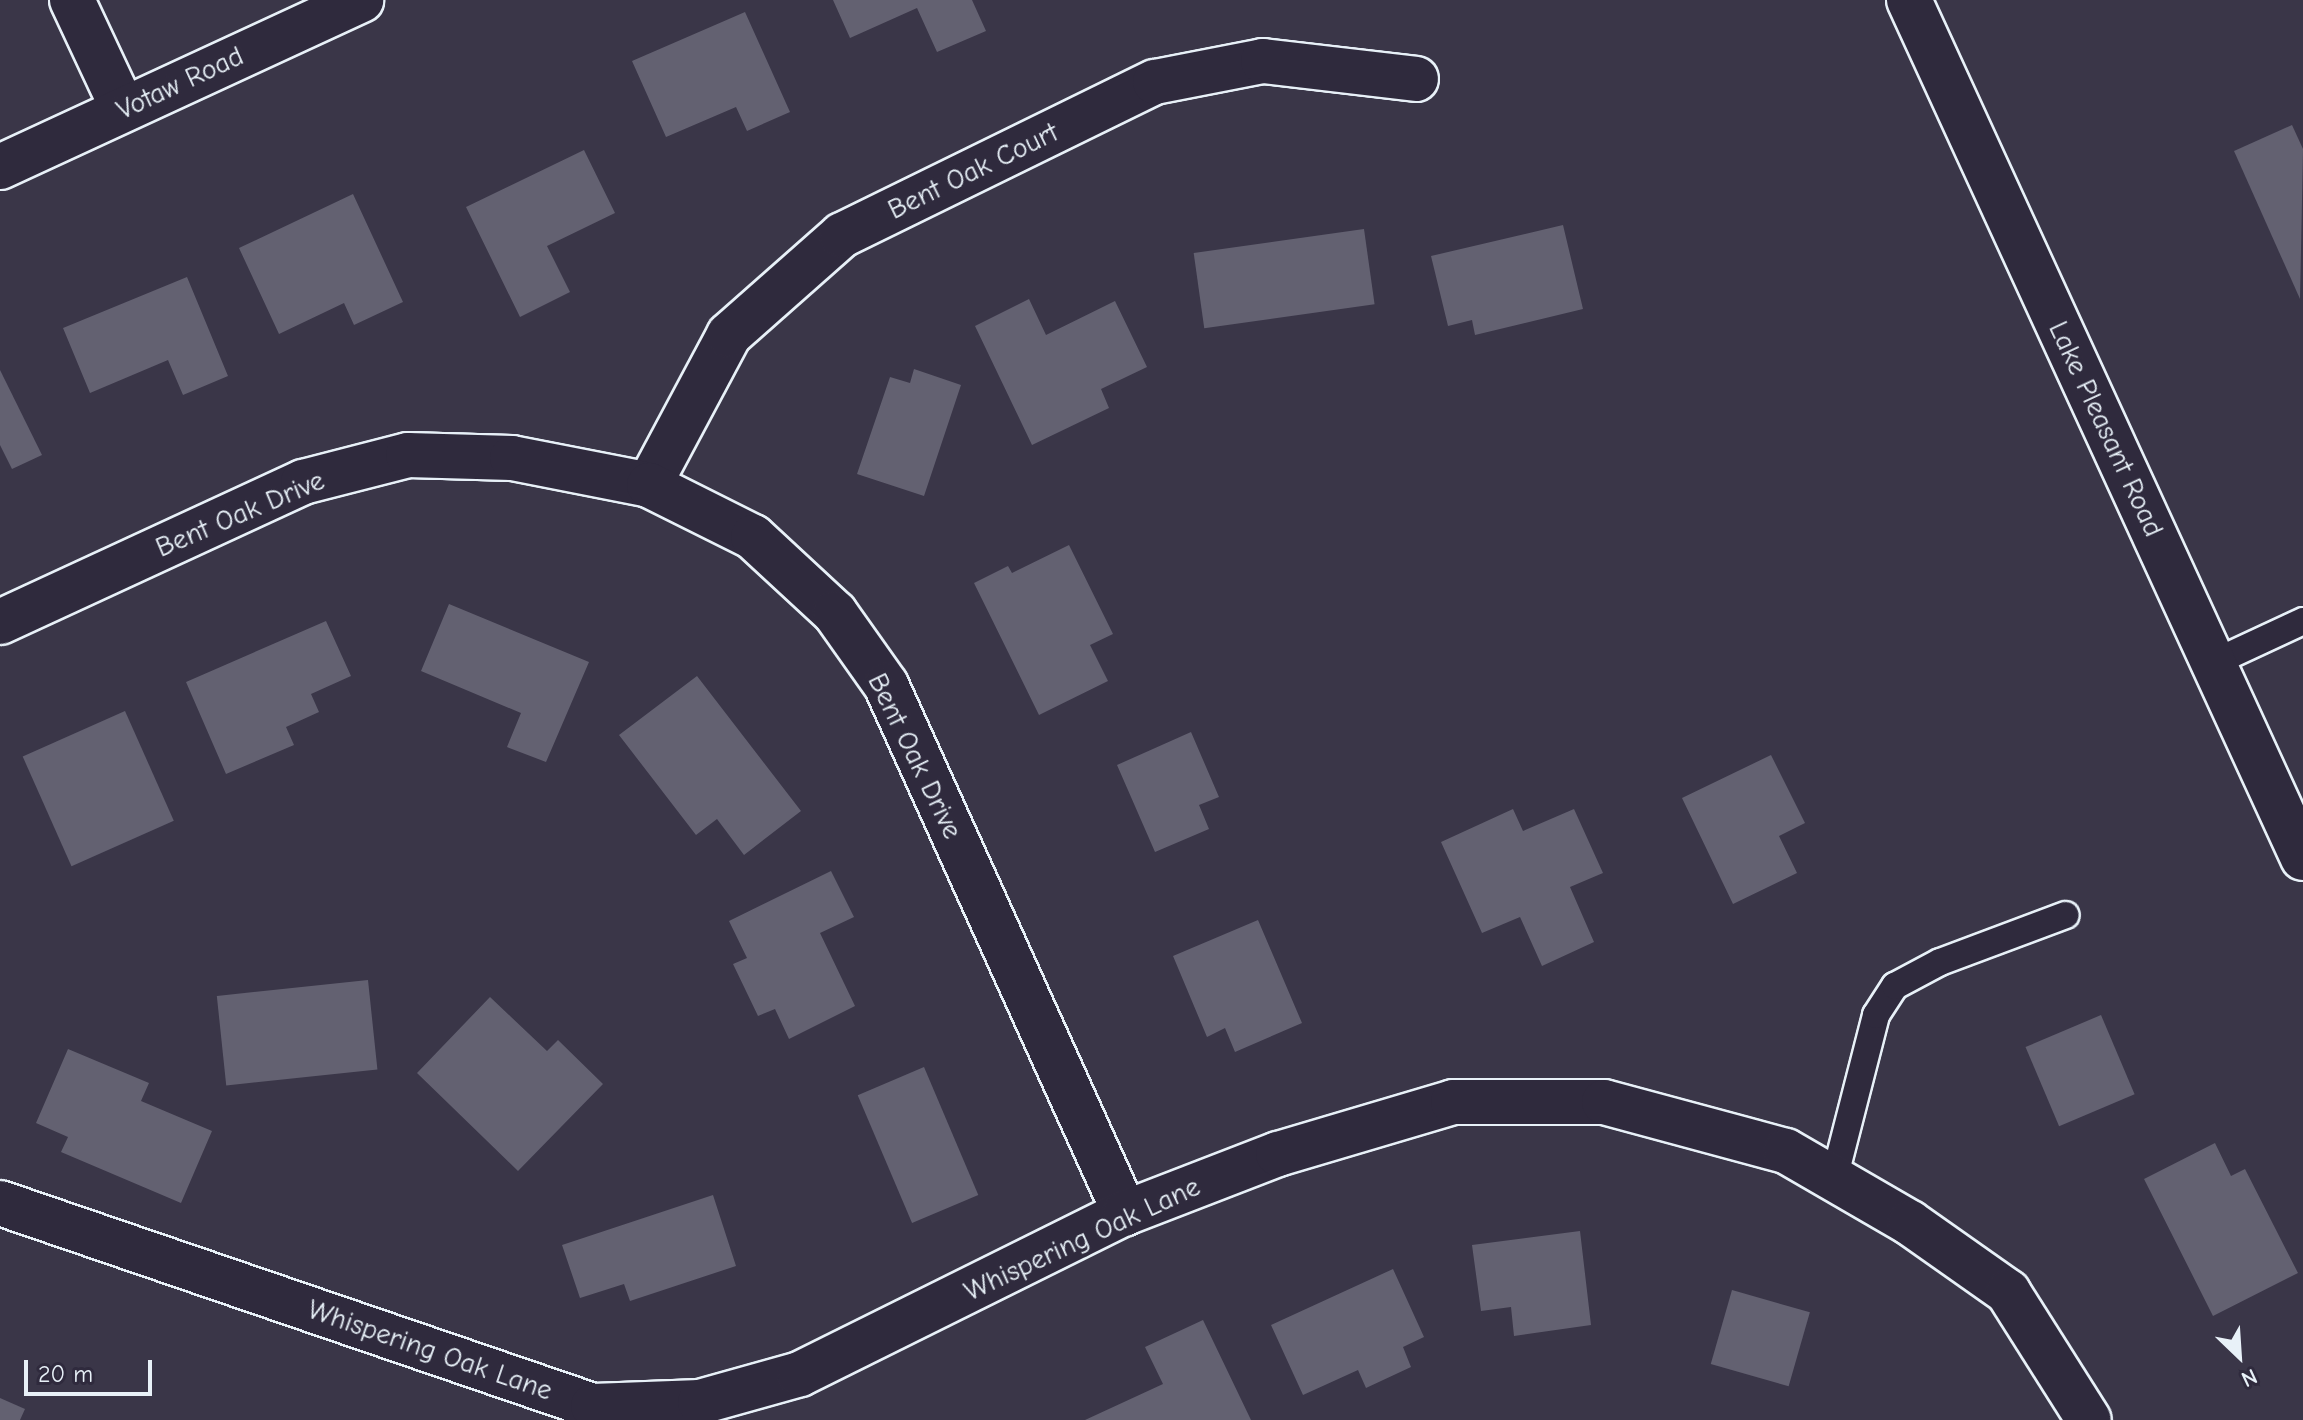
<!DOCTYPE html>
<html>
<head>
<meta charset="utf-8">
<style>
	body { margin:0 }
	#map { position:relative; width:2303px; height:1420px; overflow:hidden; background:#3a3648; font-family:"Comic Neue",sans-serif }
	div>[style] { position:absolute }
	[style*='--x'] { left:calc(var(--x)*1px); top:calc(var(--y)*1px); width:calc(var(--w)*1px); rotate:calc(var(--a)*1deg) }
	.building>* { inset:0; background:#636171; transform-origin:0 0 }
	.roads { filter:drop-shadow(2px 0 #e8f1f8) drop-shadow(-2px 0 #e8f1f8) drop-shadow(0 2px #e8f1f8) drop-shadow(0 -2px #e8f1f8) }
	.service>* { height:26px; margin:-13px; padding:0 13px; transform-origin:13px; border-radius:13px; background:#2f2a3d }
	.minor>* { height:44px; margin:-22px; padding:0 22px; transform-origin:22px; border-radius:22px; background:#2f2a3d }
	.tertiary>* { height:44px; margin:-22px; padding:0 22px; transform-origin:22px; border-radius:22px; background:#2f2a3d }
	span { translate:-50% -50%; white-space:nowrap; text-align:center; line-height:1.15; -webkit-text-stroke:7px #2f2a3d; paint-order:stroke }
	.street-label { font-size:28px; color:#e8f1f8 }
	.north { position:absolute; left:2199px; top:1316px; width:80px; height:80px; -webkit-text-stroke:6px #2f2a3d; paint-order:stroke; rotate:155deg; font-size:22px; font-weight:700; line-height:32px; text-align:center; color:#e8f1f8 }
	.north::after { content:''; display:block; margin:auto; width:28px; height:36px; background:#e8f1f8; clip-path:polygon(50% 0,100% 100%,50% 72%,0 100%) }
	.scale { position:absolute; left:24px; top:1360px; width:128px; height:36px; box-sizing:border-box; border:4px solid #e8f1f8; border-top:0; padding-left:10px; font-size:24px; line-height:28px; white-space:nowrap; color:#e8f1f8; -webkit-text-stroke:6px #2f2a3d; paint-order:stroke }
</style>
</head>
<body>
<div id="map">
	<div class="building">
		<i style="clip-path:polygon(833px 0,972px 0,986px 31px,937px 52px,917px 8px,850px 38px)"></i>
		<i style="clip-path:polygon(745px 12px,790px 112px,747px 131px,736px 107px,666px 137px,632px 61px)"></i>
		<i style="clip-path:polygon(2292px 125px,2303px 149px,2300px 299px,2234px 151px)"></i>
		<i style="clip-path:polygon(584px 150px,615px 213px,547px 246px,570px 292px,520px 317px,466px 207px)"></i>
		<i style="clip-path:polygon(353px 194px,403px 302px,354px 325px,344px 303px,279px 334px,239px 248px)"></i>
		<i style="clip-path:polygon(1563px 225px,1583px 309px,1475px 335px,1472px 320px,1448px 326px,1431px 256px)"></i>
		<i style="left:1364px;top:229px;width:76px;height:172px;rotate:82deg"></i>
		<i style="clip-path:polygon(187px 277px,228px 376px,183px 395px,168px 360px,90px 393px,63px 328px)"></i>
		<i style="clip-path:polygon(1029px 299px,1046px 335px,1115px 301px,1147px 367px,1101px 389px,1109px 408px,1032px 445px,975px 326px)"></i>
		<i style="clip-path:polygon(914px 369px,961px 385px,924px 496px,857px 474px,890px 377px,910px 383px)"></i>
		<i style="clip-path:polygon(0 370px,42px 455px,12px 469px,0 445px)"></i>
		<i style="clip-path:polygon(1069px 545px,1113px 634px,1090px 645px,1108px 681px,1039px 715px,974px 583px,1008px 566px,1012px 573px)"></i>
		<i style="clip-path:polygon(449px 604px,589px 662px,546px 762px,507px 747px,521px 713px,421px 671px)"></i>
		<i style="clip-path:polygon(326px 621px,351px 676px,311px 694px,319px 712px,286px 727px,294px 745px,226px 774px,186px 682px)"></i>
		<i style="clip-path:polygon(697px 676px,801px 811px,744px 855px,717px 819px,696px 835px,619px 735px)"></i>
		<i style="left:125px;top:711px;width:120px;height:112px;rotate:66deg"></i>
		<i style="clip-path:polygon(1191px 732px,1219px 797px,1199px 805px,1209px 829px,1155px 852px,1117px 765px)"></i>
		<i style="clip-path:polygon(1771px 755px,1805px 823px,1779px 836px,1797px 873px,1733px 904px,1682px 798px)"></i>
		<i style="clip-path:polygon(1513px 809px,1523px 831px,1574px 809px,1603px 873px,1570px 887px,1594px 942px,1542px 966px,1520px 917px,1482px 933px,1441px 842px)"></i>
		<i style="clip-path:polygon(831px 871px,854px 917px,820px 933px,855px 1006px,789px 1039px,775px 1009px,758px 1016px,733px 964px,747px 958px,729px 921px)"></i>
		<i style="clip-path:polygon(1258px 920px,1302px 1023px,1235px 1052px,1225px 1028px,1207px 1037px,1173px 956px)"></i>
		<i style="left:368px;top:980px;width:90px;height:152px;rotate:84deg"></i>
		<i style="clip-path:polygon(490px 997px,547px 1051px,558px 1040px,603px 1084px,518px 1171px,417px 1073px)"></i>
		<i style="left:2101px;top:1015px;width:86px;height:82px;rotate:67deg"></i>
		<i style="clip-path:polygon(68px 1049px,149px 1083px,141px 1101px,212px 1131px,181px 1203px,61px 1152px,68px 1137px,36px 1123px)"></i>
		<i style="left:924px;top:1067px;width:139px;height:72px;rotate:67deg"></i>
		<i style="clip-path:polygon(2215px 1143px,2231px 1176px,2245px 1169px,2298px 1273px,2213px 1316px,2144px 1179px)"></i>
		<i style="clip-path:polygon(713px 1195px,736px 1266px,630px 1301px,624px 1284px,580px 1298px,562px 1245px)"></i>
		<i style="clip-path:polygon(1580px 1231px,1591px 1325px,1514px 1336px,1511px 1307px,1481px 1311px,1472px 1245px)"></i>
		<i style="clip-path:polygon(1393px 1269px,1424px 1337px,1403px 1347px,1411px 1367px,1366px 1388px,1358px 1370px,1303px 1395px,1271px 1325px)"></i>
		<i style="left:1732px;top:1290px;width:81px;height:77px;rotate:16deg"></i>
		<i style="clip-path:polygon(1203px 1320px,1251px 1420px,1085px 1420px,1163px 1384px,1145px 1347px)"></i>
		<i style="clip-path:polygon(0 1398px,25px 1409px,20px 1420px,0 1420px)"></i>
	</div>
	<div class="roads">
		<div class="service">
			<i style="--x:2213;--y:663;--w:99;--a:-25"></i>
			<i style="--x:1834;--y:1179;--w:169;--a:-75.6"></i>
			<i style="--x:1876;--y:1015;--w:35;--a:-57"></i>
			<i style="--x:1895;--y:986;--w:51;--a:-28.1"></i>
			<i style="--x:1940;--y:962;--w:134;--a:-20.5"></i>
		</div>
		<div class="minor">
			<i style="--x:72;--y:0;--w:120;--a:64.9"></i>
			<i style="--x:649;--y:485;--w:170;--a:-61.9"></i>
			<i style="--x:729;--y:335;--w:151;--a:-41.5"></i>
			<i style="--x:842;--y:235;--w:348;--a:-26.1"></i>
			<i style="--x:1155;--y:82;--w:110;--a:-11"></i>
			<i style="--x:1263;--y:61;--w:154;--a:6.7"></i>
			<i style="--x:0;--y:622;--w:334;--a:-24.8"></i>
			<i style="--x:303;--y:482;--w:108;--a:-14.4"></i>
			<i style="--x:408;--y:455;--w:104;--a:1.7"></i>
			<i style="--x:512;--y:458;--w:140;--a:11.1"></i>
			<i style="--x:649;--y:485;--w:116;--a:26.6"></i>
			<i style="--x:753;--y:537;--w:112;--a:42.8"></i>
			<i style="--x:835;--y:613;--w:88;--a:54.7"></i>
			<i style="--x:886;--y:685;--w:580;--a:65.65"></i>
			<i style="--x:0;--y:1203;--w:627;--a:18.9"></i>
			<i style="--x:593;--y:1406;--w:107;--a:-2.1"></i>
			<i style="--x:700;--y:1402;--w:104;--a:-15.6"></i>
			<i style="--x:800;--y:1374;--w:363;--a:-26.4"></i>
			<i style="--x:1125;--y:1213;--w:164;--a:-21.1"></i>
			<i style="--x:1278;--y:1154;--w:183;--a:-16.5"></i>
			<i style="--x:1453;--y:1102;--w:151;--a:0"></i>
			<i style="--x:1604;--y:1102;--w:188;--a:15.1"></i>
			<i style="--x:1786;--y:1151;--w:143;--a:30.1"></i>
			<i style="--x:1910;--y:1223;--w:120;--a:35.1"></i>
			<i style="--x:2008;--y:1292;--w:151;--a:57.7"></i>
		</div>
		<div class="tertiary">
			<i style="--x:1909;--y:0;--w:944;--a:65.34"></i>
			<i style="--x:0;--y:167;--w:398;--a:-24.8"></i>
		</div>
	</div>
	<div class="street-label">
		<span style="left:180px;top:83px;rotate:-25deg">Votaw Road</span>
		<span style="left:973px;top:171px;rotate:-26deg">Bent Oak Court</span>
		<span style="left:2106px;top:429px;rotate:65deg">Lake Pleasant Road</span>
		<span style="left:240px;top:514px;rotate:-23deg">Bent Oak Drive</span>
		<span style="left:915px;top:756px;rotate:64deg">Bent Oak Drive</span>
		<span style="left:1082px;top:1239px;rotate:-25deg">Whispering Oak Lane</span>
		<span style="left:430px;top:1350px;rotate:19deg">Whispering Oak Lane</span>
	</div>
	<div class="north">N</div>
	<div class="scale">20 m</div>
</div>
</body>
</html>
